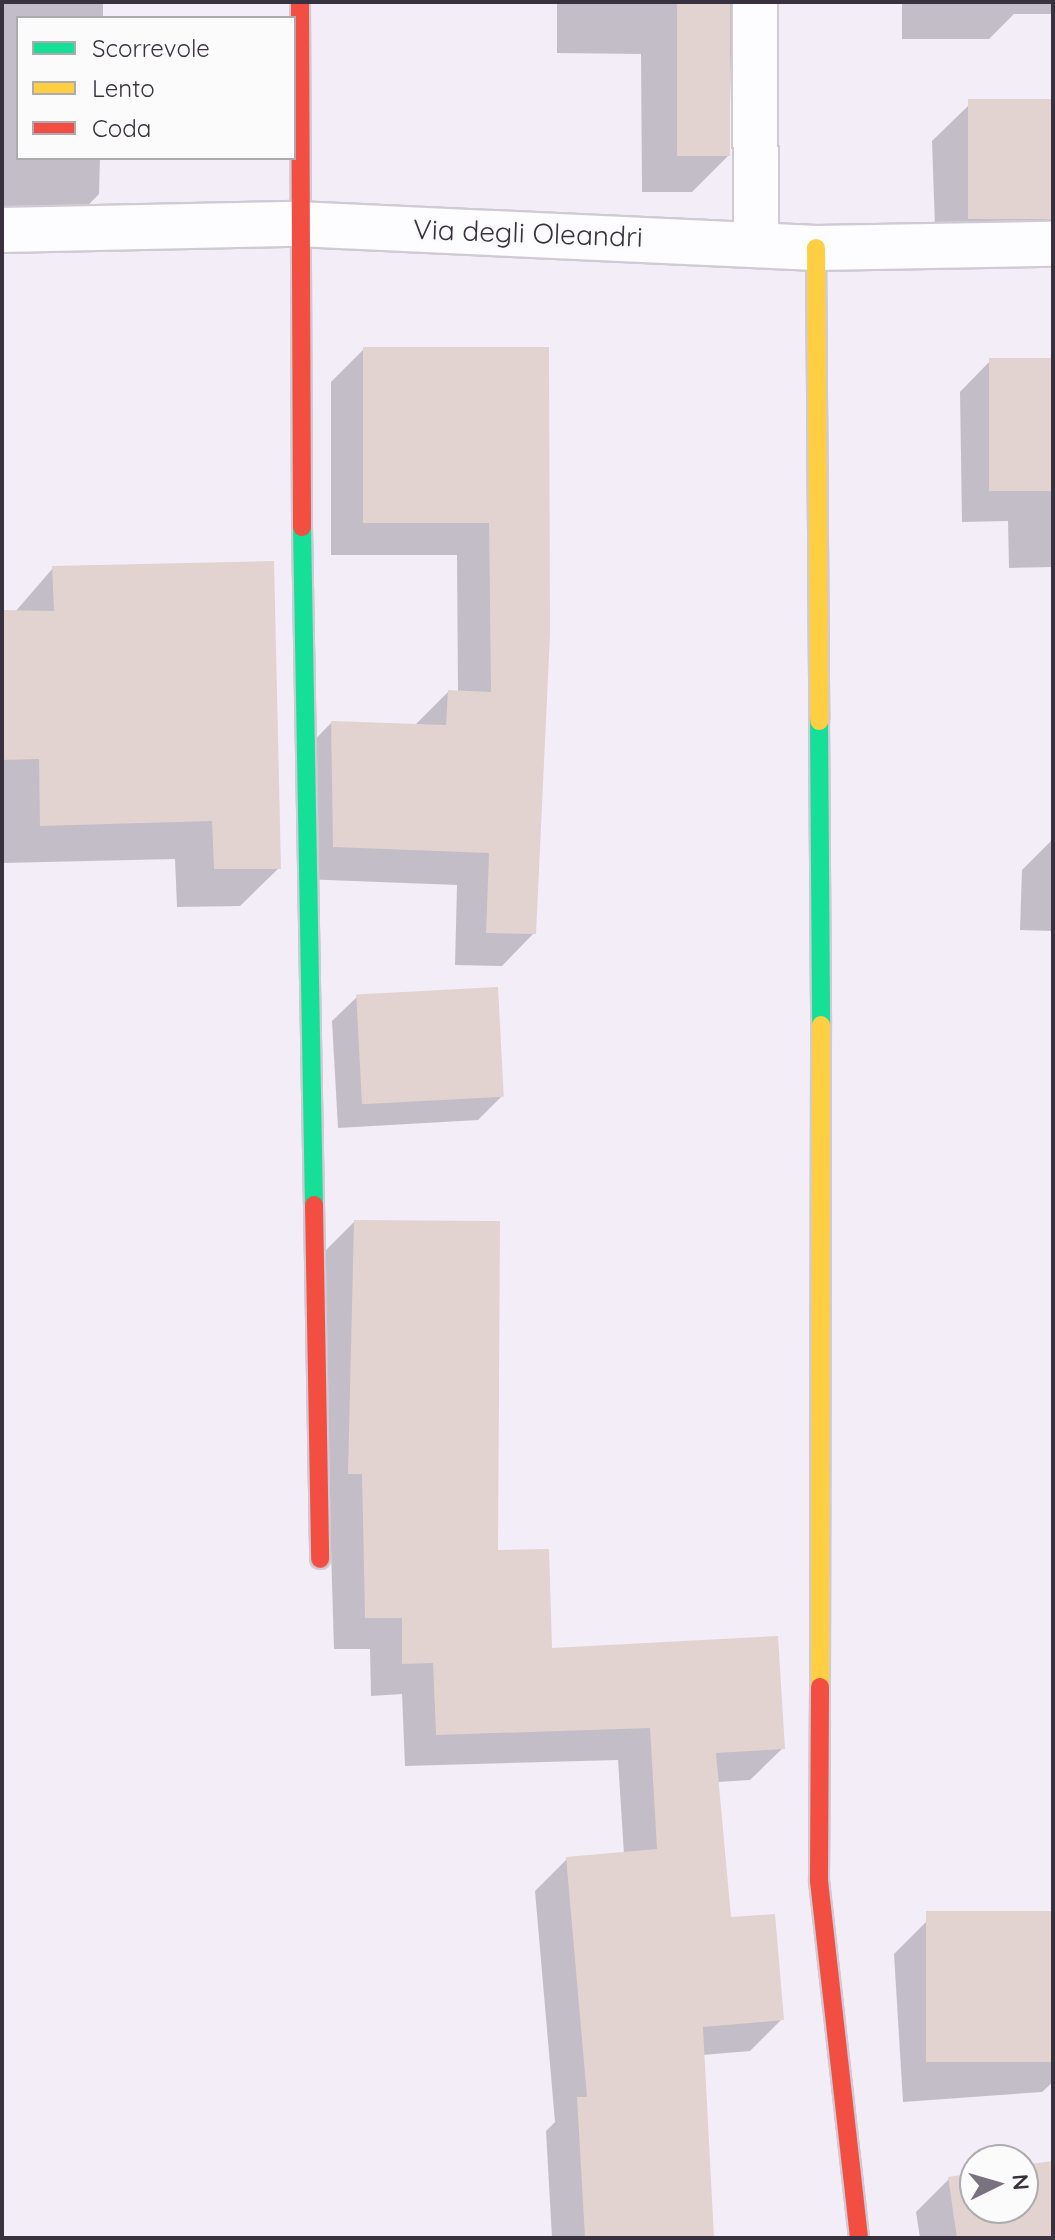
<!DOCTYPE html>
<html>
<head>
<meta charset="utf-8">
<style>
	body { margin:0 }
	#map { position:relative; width:1055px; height:2240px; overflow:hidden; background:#f3edf8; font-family:Quicksand,sans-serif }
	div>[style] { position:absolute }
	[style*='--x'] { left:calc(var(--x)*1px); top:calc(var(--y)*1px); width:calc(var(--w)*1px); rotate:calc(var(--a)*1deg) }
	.shadow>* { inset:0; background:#0003 }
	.building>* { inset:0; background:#e2d2d0; transform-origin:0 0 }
	.roads { filter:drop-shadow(2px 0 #d0cad5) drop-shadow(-2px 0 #d0cad5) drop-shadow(0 2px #d0cad5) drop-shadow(0 -2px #d0cad5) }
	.street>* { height:44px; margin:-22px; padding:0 22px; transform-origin:22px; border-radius:22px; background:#fdfcfe }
	.fast>* { height:18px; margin:-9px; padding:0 9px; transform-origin:9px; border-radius:9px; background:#16e098 }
	.slow>* { height:18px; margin:-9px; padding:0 9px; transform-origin:9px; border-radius:9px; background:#ffcf43 }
	.jam>* { height:18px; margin:-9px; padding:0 9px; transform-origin:9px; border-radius:9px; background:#f24e42 }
	span { translate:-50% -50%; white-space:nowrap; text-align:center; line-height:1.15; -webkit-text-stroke:6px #fbfbfb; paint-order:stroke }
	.street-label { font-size:28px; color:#39323e }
	.frame { position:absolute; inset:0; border:4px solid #39323e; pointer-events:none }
	.legend { position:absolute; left:16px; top:16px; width:280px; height:144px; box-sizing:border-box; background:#fbfbfb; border:2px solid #adabaf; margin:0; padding:10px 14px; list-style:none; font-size:24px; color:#39323e }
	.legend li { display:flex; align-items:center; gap:16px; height:40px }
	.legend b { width:40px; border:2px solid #adabaf }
	.north { position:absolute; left:959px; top:2144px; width:80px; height:80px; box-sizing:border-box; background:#fbfbfb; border:2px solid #adabaf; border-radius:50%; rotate:85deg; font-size:22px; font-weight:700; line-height:32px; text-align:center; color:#39323e }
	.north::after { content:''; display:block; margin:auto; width:28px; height:36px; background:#7a737f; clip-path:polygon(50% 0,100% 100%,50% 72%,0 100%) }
</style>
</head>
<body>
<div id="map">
	<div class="shadow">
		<i style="clip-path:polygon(2px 2px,103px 2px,103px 18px,18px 18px,18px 158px,100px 158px,99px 194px,61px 233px,2px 231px)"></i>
		<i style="clip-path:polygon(557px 2px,732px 2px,729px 155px,692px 192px,642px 192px,641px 54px,557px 53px)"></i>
		<i style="clip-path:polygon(902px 2px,1053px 2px,1053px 14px,1014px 14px,989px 39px,902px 39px)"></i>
		<i style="clip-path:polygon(1053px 101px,1053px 252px,936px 256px,932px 141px,969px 105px)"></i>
		<i style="clip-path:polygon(364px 349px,547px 349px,534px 933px,502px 966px,455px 965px,457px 885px,301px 879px,299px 756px,331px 723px,414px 726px,448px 692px,458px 693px,457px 555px,331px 555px,331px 382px)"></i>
		<i style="clip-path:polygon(1053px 360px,1053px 567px,1009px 568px,1008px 521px,962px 522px,960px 392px,990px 361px)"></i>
		<i style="clip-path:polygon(53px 568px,279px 868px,240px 906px,177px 907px,175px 859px,2px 863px,2px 612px,15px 612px)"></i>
		<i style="clip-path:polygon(1053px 839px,1053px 931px,1020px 930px,1022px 870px)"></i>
		<i style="clip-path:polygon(357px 997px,502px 1096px,478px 1120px,338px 1128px,332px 1021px)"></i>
		<i style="clip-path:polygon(354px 1222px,496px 1552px,550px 1650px,783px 1748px,750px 1780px,717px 1782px,729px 1920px,782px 2019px,750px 2051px,702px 2055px,712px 2238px,552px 2238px,546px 2131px,555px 2122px,535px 1891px,567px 1859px,624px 1854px,618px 1760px,405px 1766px,402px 1694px,371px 1696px,370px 1649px,334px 1649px,322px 1254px)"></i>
		<i style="clip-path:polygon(1053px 1913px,1053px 2082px,1042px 2092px,903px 2102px,894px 1954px,926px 1922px)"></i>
		<i style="clip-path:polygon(1053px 2163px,1053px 2238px,920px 2238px,916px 2212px,949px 2179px,975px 2175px,975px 2208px,1023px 2208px,1023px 2167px)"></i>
	</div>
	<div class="building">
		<i style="left:677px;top:2px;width:53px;height:154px"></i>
		<i style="left:1053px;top:99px;width:120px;height:85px;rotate:90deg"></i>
		<i style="clip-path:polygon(363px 347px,549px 347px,550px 634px,536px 934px,486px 933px,489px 853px,333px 847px,331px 721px,446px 725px,448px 690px,491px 692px,489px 523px,363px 523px)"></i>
		<i style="left:1053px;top:358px;width:133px;height:64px;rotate:90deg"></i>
		<i style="clip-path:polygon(274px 561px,281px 869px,214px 869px,212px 821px,40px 826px,39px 759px,2px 760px,2px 610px,54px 611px,52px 566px)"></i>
		<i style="left:498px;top:987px;width:110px;height:142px;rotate:87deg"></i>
		<i style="clip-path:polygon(354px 1220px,500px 1221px,498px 1550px,549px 1549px,552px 1648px,778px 1636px,785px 1749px,716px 1753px,731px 1917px,775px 1914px,784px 2020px,703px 2027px,714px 2238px,585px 2238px,577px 2097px,587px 2097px,566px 1857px,657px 1849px,650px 1728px,436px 1735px,433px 1663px,402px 1664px,402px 1618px,365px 1618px,362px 1474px,348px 1474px)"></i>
		<i style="left:1053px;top:1911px;width:151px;height:127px;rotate:90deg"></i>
		<i style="clip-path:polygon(1053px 2161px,1053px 2238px,957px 2238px,948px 2177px,975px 2173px,975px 2208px,1023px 2208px,1023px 2165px)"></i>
	</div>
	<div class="roads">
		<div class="street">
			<i style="--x:755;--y:2;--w:240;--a:89.8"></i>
			<i style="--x:2;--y:230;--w:295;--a:-1.2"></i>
			<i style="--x:297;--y:224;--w:520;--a:2.65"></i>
			<i style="--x:816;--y:248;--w:237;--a:-1"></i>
		</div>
		<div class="fast">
			<i style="--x:302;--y:527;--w:678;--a:88.99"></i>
			<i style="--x:819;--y:721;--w:304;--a:89.6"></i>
		</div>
		<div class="slow">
			<i style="--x:816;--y:248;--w:473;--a:89.6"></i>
			<i style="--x:820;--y:1687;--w:662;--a:-89.91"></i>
		</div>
		<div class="jam">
			<i style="--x:300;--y:2;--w:525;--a:89.78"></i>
			<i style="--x:314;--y:1205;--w:354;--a:89"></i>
			<i style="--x:820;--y:1687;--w:194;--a:90.3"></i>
			<i style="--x:819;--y:1881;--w:359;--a:83.6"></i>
		</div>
	</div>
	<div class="street-label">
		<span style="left:528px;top:233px;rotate:2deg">Via degli Oleandri</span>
	</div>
	<div class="frame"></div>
	<ul class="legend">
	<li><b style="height:10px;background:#16e098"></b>Scorrevole</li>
	<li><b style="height:10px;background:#ffcf43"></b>Lento</li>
	<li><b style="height:10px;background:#f24e42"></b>Coda</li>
	</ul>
	<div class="north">N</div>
</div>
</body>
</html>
